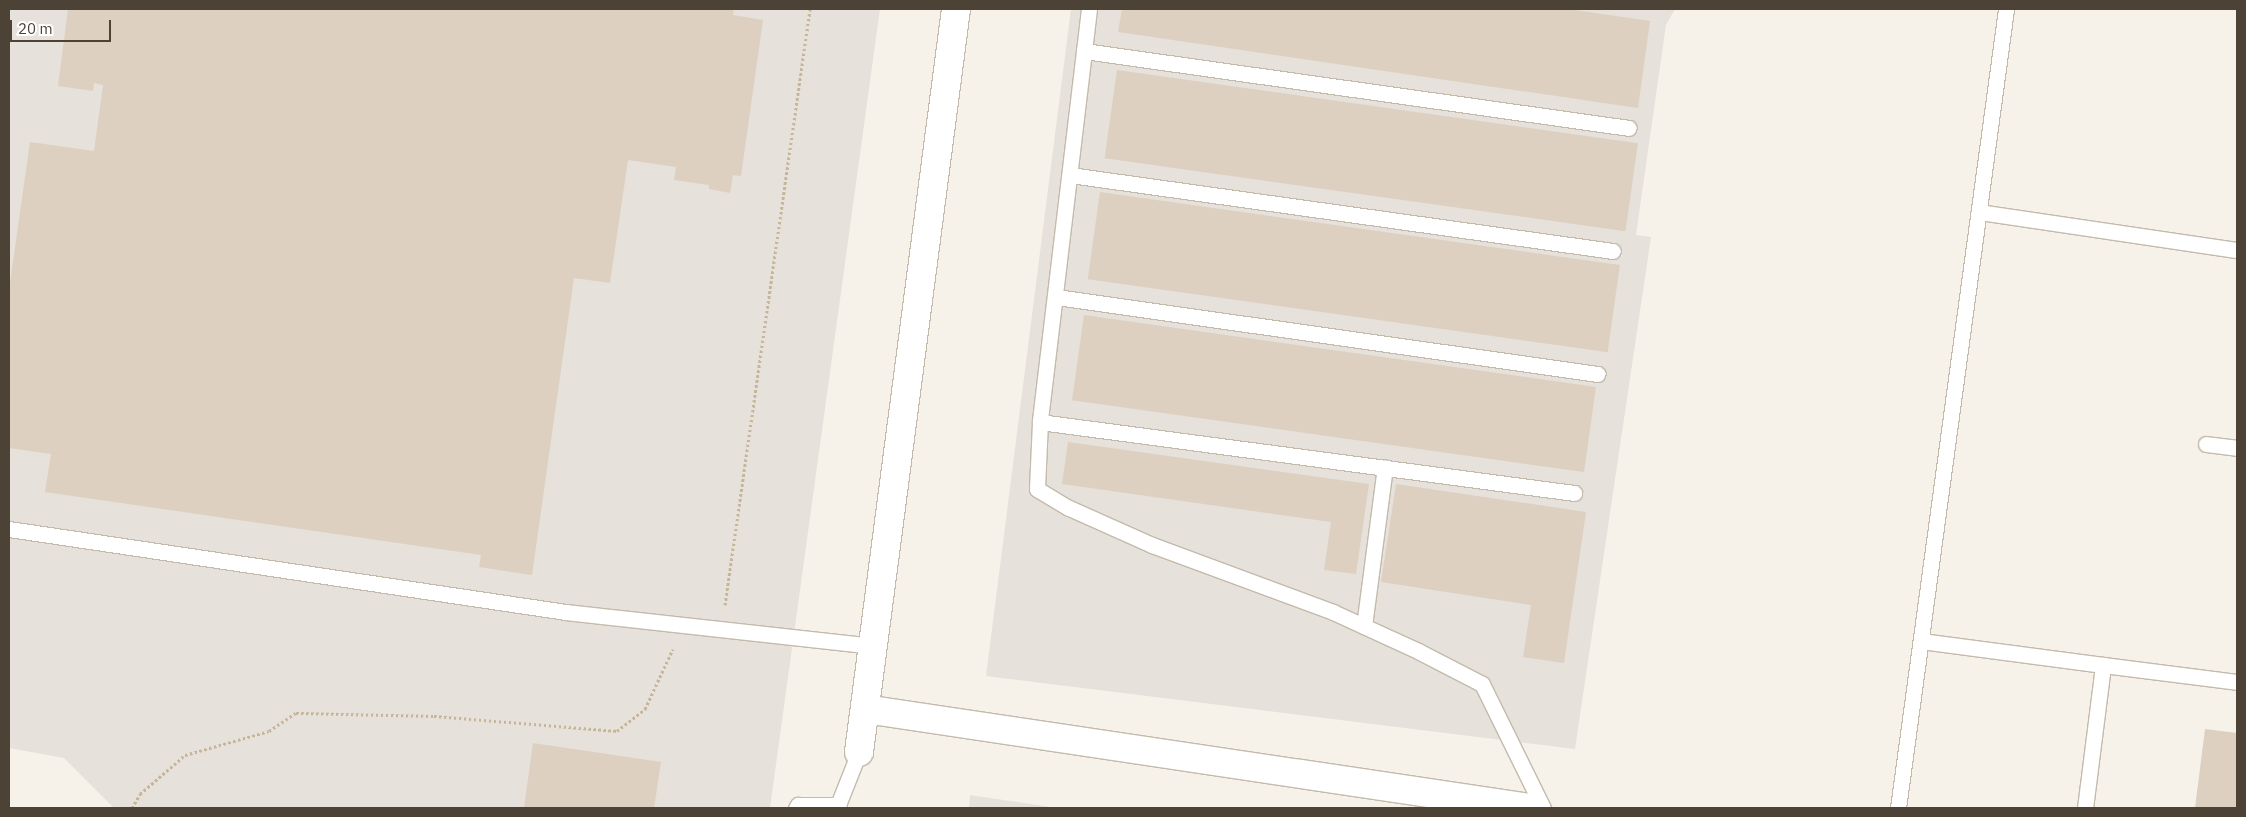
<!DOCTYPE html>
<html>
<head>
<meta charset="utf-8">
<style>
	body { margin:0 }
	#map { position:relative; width:2246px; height:817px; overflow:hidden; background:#f6f2ea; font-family:"IBM Plex Sans",sans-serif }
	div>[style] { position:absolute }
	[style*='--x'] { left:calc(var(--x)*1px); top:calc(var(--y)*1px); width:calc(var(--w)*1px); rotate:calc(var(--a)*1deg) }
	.industrial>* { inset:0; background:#e6e1db }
	.building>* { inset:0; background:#ddd0c0; transform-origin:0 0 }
	.path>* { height:3px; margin-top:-1.5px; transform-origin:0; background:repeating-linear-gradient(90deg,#c7b59a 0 2.5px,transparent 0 5px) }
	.roads { filter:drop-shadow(1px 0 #c3baab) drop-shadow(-1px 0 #c3baab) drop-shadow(0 1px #c3baab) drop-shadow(0 -1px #c3baab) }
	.lane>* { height:15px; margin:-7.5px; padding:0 7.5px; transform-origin:7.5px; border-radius:7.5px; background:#fff }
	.street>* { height:28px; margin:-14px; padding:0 14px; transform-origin:14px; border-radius:14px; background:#fff }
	span { translate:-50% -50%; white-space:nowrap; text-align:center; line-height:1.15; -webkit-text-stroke:4px #fff; paint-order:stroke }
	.frame { position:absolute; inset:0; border:10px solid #4c4236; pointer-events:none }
	.scale { position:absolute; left:10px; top:20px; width:101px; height:22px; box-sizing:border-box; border:2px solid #4c4236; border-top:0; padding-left:6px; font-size:15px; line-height:18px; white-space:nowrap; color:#4c4236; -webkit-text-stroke:4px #fff; paint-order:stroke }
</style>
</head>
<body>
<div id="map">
	<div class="industrial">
		<i style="clip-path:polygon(9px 9px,880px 9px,770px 808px,114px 808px,64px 758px,9px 748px)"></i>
		<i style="clip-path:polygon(1071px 9px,1675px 9px,1666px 25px,1636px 235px,1651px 237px,1575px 749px,986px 676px)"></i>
		<i style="clip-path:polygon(970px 795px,1057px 808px,969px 808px)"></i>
	</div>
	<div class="building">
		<i style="clip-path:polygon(68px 9px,734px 9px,733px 15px,763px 20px,741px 176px,733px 175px,730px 193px,709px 189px,709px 185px,674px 180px,676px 167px,628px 160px,610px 283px,574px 278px,532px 575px,479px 567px,481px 555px,45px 492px,51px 454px,9px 448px,9px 290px,30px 142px,94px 151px,103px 85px,94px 83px,93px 91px,58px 86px)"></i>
		<i style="clip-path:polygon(1122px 9px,1568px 9px,1650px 21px,1638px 108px,1118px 32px)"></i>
		<i style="left:1117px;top:70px;width:526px;height:89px;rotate:8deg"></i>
		<i style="left:1100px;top:192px;width:525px;height:88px;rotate:8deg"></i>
		<i style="left:1084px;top:315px;width:517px;height:86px;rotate:8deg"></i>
		<i style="clip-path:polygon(1068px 442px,1369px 484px,1356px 574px,1324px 570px,1331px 522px,1062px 484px)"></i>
		<i style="clip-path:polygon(1396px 484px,1586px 512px,1564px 663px,1523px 657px,1531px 605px,1381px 582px)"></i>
		<i style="clip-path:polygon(2205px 729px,2237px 733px,2237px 808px,2195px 808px)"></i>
		<i style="clip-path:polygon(533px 743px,661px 762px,654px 808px,524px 808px)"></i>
	</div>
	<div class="path">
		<i style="--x:725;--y:605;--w:602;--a:-81.88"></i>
		<i style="--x:132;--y:808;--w:16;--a:-60"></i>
		<i style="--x:140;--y:794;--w:60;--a:-40.9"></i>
		<i style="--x:185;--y:755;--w:87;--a:-15.9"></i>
		<i style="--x:269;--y:731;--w:32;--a:-34"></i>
		<i style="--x:296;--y:713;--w:138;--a:1.2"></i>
		<i style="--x:434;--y:716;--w:184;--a:4.7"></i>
		<i style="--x:617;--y:731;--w:36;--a:-38"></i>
		<i style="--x:645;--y:709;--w:66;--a:-65"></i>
	</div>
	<div class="roads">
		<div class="lane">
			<i style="--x:1089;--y:9;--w:416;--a:96.8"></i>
			<i style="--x:1040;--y:422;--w:67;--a:92.6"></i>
			<i style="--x:1037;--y:489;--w:37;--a:31"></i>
			<i style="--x:1069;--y:508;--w:91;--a:24"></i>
			<i style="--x:1152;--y:545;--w:193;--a:20.3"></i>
			<i style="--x:1333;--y:612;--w:94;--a:24.6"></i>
			<i style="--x:1418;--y:651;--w:72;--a:27.3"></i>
			<i style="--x:1482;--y:684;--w:138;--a:63.8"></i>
			<i style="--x:1084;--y:51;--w:550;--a:8.04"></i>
			<i style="--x:1070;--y:175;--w:548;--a:7.97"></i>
			<i style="--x:1979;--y:212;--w:261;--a:8.4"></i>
			<i style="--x:1056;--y:297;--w:547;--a:8.09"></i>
			<i style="--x:1040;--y:422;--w:539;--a:7.57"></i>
			<i style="--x:2206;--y:444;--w:31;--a:7"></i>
			<i style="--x:9;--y:529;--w:563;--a:8.48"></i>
			<i style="--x:566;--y:612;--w:309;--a:6.3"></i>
			<i style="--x:1364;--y:626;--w:160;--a:-82.5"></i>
			<i style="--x:1921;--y:641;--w:184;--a:7.5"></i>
			<i style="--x:796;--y:808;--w:4;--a:-56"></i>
			<i style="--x:798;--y:805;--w:40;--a:0"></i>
			<i style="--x:839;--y:808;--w:3;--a:-108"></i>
			<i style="--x:838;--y:805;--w:57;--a:-68.4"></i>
			<i style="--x:1898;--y:808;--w:806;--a:-82.3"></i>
			<i style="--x:2085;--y:808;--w:144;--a:-82.8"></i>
			<i style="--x:2103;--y:665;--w:135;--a:7.2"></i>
		</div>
		<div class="street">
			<i style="--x:865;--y:709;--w:671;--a:8.48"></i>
			<i style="--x:859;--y:752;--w:749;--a:-82.56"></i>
		</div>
	</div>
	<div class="frame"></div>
	<div class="scale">20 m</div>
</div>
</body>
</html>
